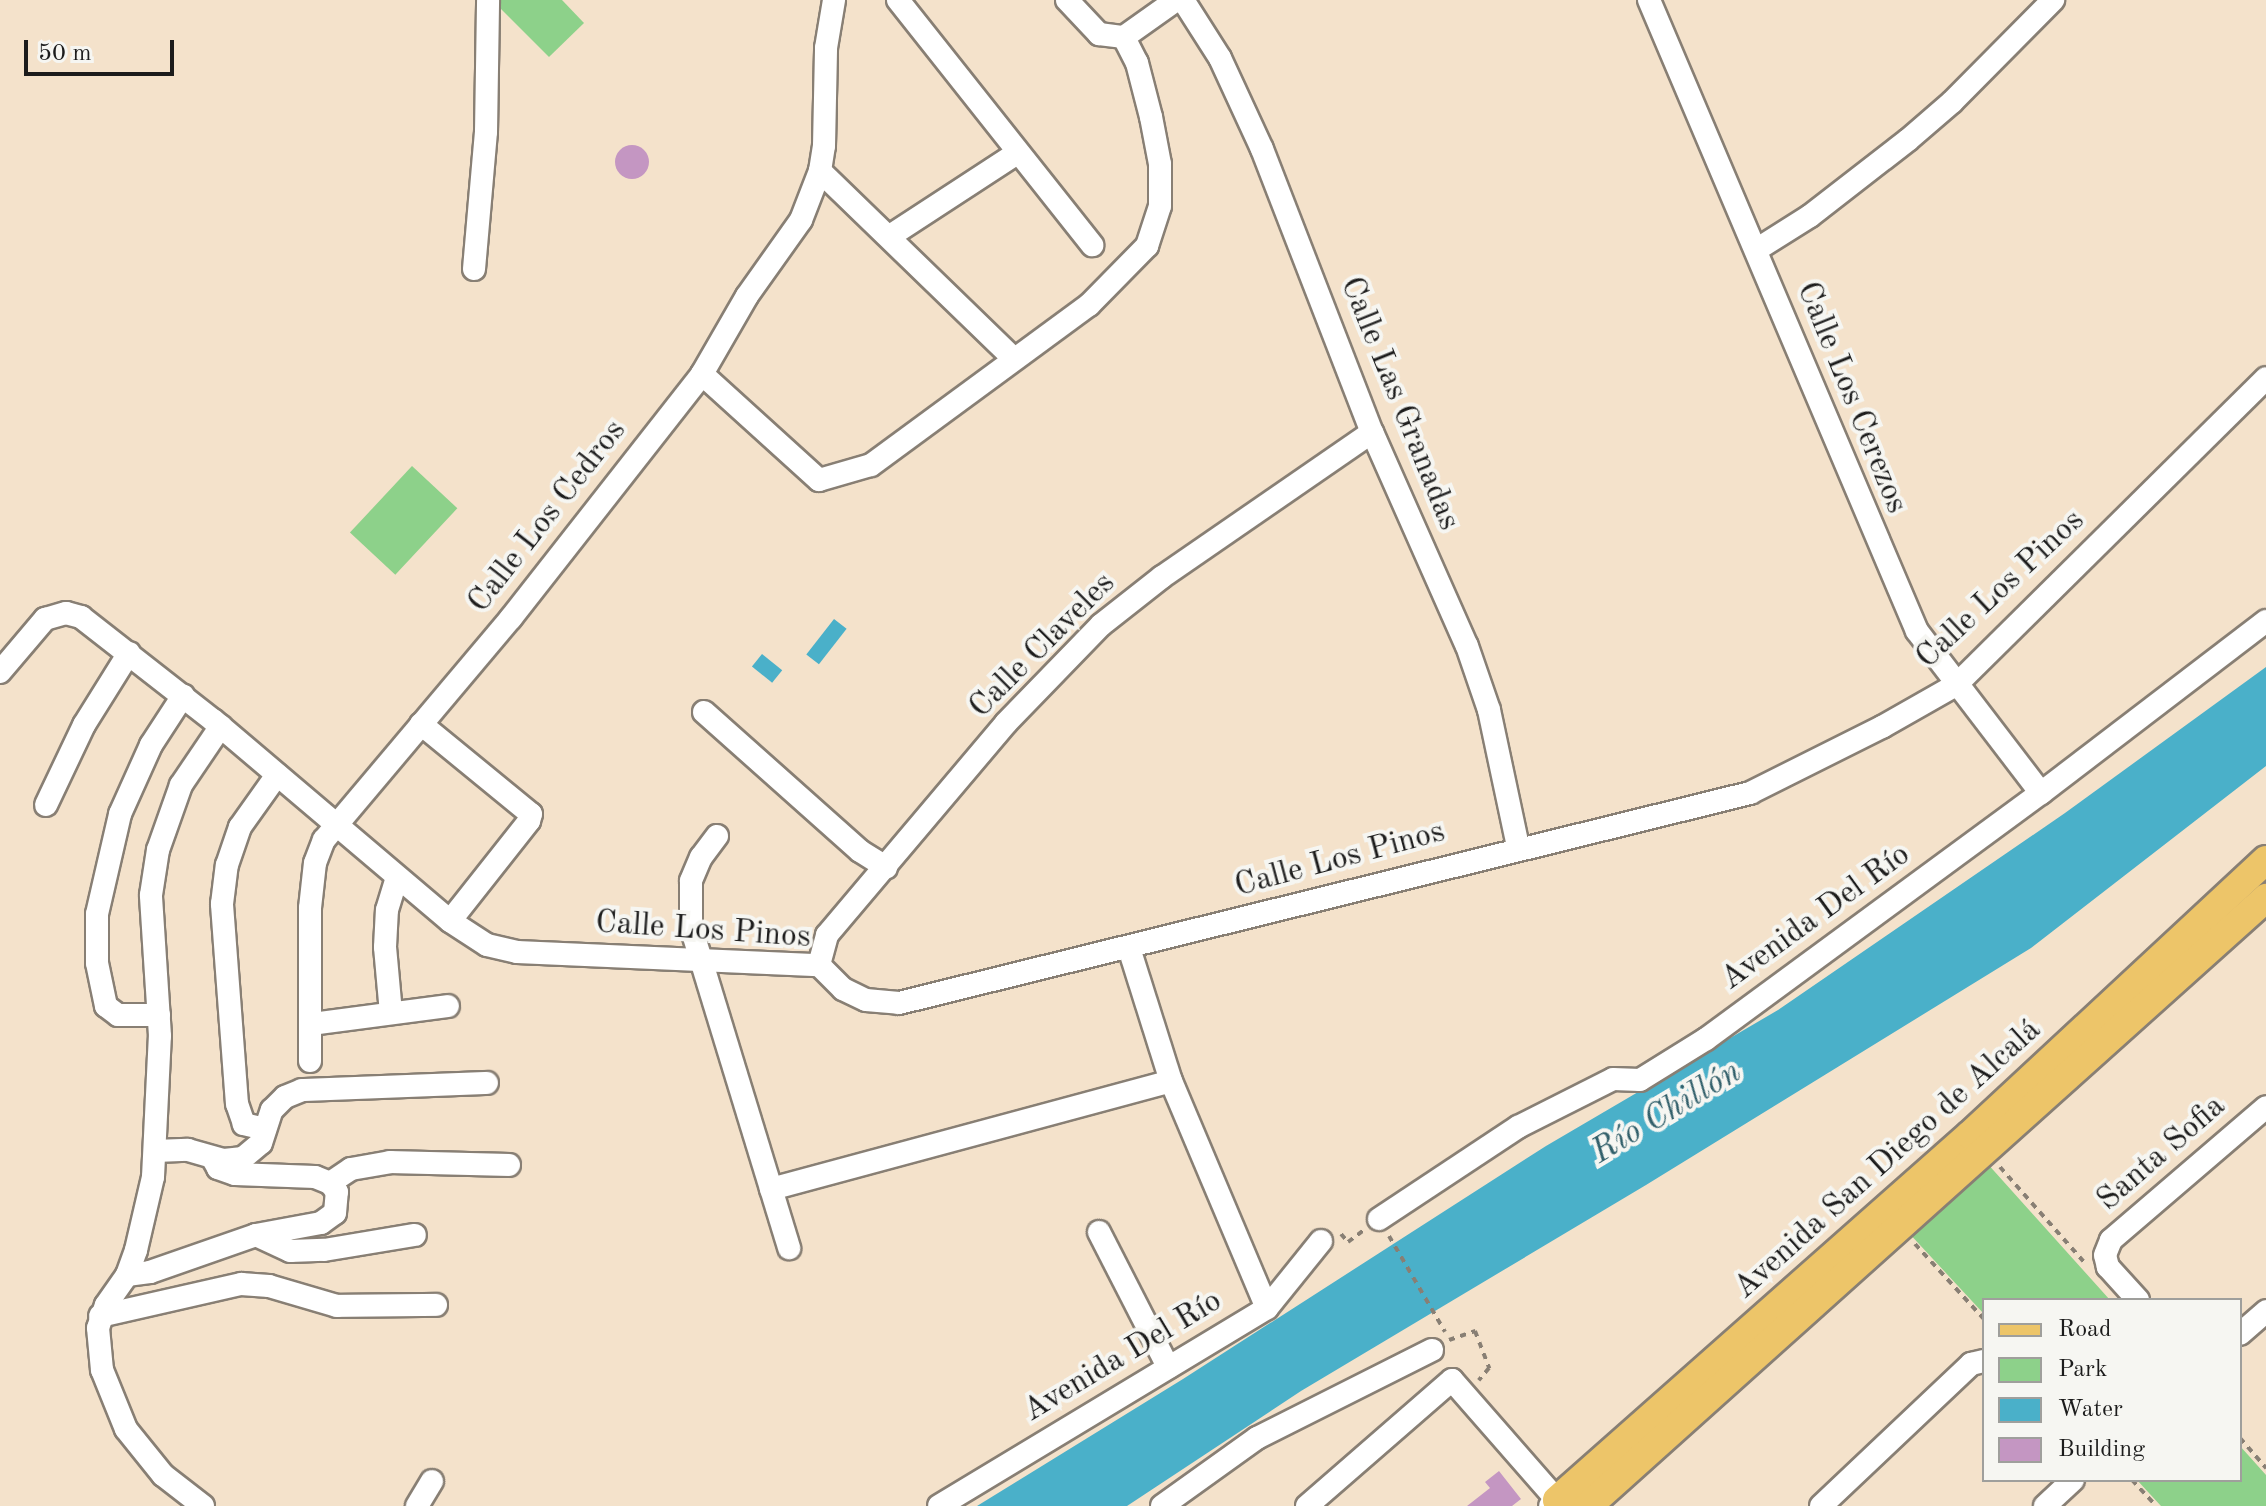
<!DOCTYPE html>
<html>
<head>
<meta charset="utf-8">
<style>
	body { margin:0 }
	#map { position:relative; width:2266px; height:1506px; overflow:hidden; background:#f4e2cb; font-family:"Old Standard TT",serif }
	div>[style] { position:absolute }
	[style*='--x'] { left:calc(var(--x)*1px); top:calc(var(--y)*1px); width:calc(var(--w)*1px); rotate:calc(var(--a)*1deg) }
	.green>* { inset:0; background:#8dd18a; transform-origin:0 0 }
	.water>* { inset:0; background:#4ab0c9; transform-origin:0 0 }
	.building>* { inset:0; background:#c496c2 }
	.round { border-radius:50% }
	.path>* { height:4px; margin-top:-2px; transform-origin:0; background:repeating-linear-gradient(90deg,#887f74 0 6px,transparent 0 12px) }
	.roads { filter:drop-shadow(2px 0 #887f74) drop-shadow(-2px 0 #887f74) drop-shadow(0 2px #887f74) drop-shadow(0 -2px #887f74) }
	.minor>* { height:22px; margin:-11px; padding:0 11px; transform-origin:11px; border-radius:11px; background:#fff }
	.major>* { height:28px; margin:-14px; padding:0 14px; transform-origin:14px; border-radius:14px; background:#edc569 }
	span { translate:-50% -50%; white-space:nowrap; text-align:center; line-height:1.15; -webkit-text-stroke:8px #f6f6f2; paint-order:stroke }
	.street-label { font-size:32px; color:#1c1c1c }
	.water-label { font-size:34px; color:#315f6a; font-style:italic }
	.legend { position:absolute; left:1982px; top:1298px; width:260px; height:184px; box-sizing:border-box; background:#f6f6f2; border:2px solid #9f9f9c; margin:0; padding:10px 14px; list-style:none; font-size:24px; color:#1c1c1c }
	.legend li { display:flex; align-items:center; gap:16px; height:40px }
	.legend b { width:40px; border:2px solid #9f9f9c }
	.scale { position:absolute; left:24px; top:40px; width:150px; height:36px; box-sizing:border-box; border:4px solid #1c1c1c; border-top:0; padding-left:10px; font-size:24px; line-height:28px; white-space:nowrap; color:#1c1c1c; -webkit-text-stroke:6px #f6f6f2; paint-order:stroke }
</style>
</head>
<body>
<div id="map">
	<div class="green">
		<i style="clip-path:polygon(492px 0,562px 0,584px 23px,549px 57px)"></i>
		<i style="left:412px;top:466px;width:62px;height:91px;rotate:43deg"></i>
		<i style="clip-path:polygon(1986px 1162px,2110px 1300px,1984px 1300px,1984px 1314px,1907px 1231px)"></i>
		<i style="clip-path:polygon(2240px 1446px,2266px 1475px,2266px 1506px,2161px 1506px,2137px 1480px,2240px 1480px)"></i>
	</div>
	<div class="water">
		<i style="left:834px;top:619px;width:16px;height:45px;rotate:38deg"></i>
		<i style="left:762px;top:654px;width:26px;height:16px;rotate:39deg"></i>
		<i style="clip-path:polygon(2266px 667px,2266px 766px,2031px 948px,1646px 1185px,1301px 1391px,1127px 1506px,977px 1506px,1183px 1379px,1546px 1146px,1778px 1010px,2065px 813px)"></i>
	</div>
	<div class="building">
		<i class="round" style="left:615px;top:145px;width:34px;height:34px"></i>
		<i style="clip-path:polygon(1499px 1471px,1521px 1499px,1512px 1506px,1467px 1506px,1490px 1488px,1485px 1482px)"></i>
	</div>
	<div class="path">
		<i style="--x:2000;--y:1167;--w:127;--a:48.5"></i>
		<i style="--x:1341;--y:1234;--w:11;--a:49"></i>
		<i style="--x:1348;--y:1242;--w:21;--a:-37"></i>
		<i style="--x:1389;--y:1236;--w:111;--a:59.7"></i>
		<i style="--x:1915;--y:1244;--w:102;--a:47.4"></i>
		<i style="--x:1449;--y:1340;--w:28;--a:-19"></i>
		<i style="--x:1475;--y:1331;--w:40;--a:69"></i>
		<i style="--x:1489;--y:1368;--w:16;--a:130"></i>
		<i style="--x:2240;--y:1438;--w:40;--a:49"></i>
		<i style="--x:2132;--y:1480;--w:35;--a:47"></i>
	</div>
	<div class="roads">
		<div class="minor">
			<i style="--x:898;--y:0;--w:313;--a:51.6"></i>
			<i style="--x:1067;--y:0;--w:47;--a:46.7"></i>
			<i style="--x:1099;--y:34;--w:25;--a:7"></i>
			<i style="--x:1124;--y:37;--w:64;--a:-35.4"></i>
			<i style="--x:1183;--y:0;--w:69;--a:57.5"></i>
			<i style="--x:1220;--y:58;--w:100;--a:65.2"></i>
			<i style="--x:1262;--y:149;--w:304;--a:68.8"></i>
			<i style="--x:1372;--y:432;--w:234;--a:66.1"></i>
			<i style="--x:1467;--y:646;--w:68;--a:71"></i>
			<i style="--x:1489;--y:710;--w:140;--a:78"></i>
			<i style="--x:1649;--y:0;--w:686;--a:66.99"></i>
			<i style="--x:1917;--y:631;--w:204;--a:52.6"></i>
			<i style="--x:820;--y:171;--w:270;--a:44.1"></i>
			<i style="--x:890;--y:236;--w:150;--a:-33.1"></i>
			<i style="--x:1756;--y:250;--w:64;--a:-32.2"></i>
			<i style="--x:1810;--y:216;--w:124;--a:-37.8"></i>
			<i style="--x:1908;--y:140;--w:58;--a:-40.8"></i>
			<i style="--x:1952;--y:102;--w:144;--a:-45.3"></i>
			<i style="--x:474;--y:269;--w:138;--a:-85"></i>
			<i style="--x:486;--y:132;--w:132;--a:-89.1"></i>
			<i style="--x:702;--y:374;--w:158;--a:42.2"></i>
			<i style="--x:819;--y:480;--w:54;--a:-16.1"></i>
			<i style="--x:871;--y:465;--w:270;--a:-36.3"></i>
			<i style="--x:1089;--y:305;--w:83;--a:-45.5"></i>
			<i style="--x:1147;--y:246;--w:42;--a:-72"></i>
			<i style="--x:1160;--y:206;--w:42;--a:-90"></i>
			<i style="--x:1160;--y:164;--w:48;--a:-100.8"></i>
			<i style="--x:1151;--y:117;--w:56;--a:-104.5"></i>
			<i style="--x:1137;--y:63;--w:29;--a:-117"></i>
			<i style="--x:0;--y:672;--w:70;--a:-49.7"></i>
			<i style="--x:45;--y:619;--w:22;--a:-16"></i>
			<i style="--x:66;--y:613;--w:16;--a:15"></i>
			<i style="--x:81;--y:617;--w:167;--a:38"></i>
			<i style="--x:213;--y:720;--w:311;--a:40.3"></i>
			<i style="--x:450;--y:921;--w:44;--a:33"></i>
			<i style="--x:487;--y:945;--w:31;--a:13"></i>
			<i style="--x:517;--y:952;--w:302;--a:2.5"></i>
			<i style="--x:819;--y:965;--w:34;--a:45"></i>
			<i style="--x:843;--y:989;--w:25;--a:26"></i>
			<i style="--x:866;--y:1000;--w:33;--a:5"></i>
			<i style="--x:899;--y:1003;--w:877;--a:-13.86"></i>
			<i style="--x:1750;--y:793;--w:148;--a:-26.6"></i>
			<i style="--x:1882;--y:727;--w:85;--a:-29.6"></i>
			<i style="--x:1956;--y:685;--w:436;--a:-44.7"></i>
			<i style="--x:704;--y:712;--w:209;--a:41.7"></i>
			<i style="--x:860;--y:851;--w:31;--a:32"></i>
			<i style="--x:421;--y:724;--w:142;--a:39.3"></i>
			<i style="--x:531;--y:814;--w:7;--a:106"></i>
			<i style="--x:529;--y:821;--w:127;--a:128.3"></i>
			<i style="--x:46;--y:805;--w:89;--a:-64.6"></i>
			<i style="--x:84;--y:725;--w:85;--a:-58"></i>
			<i style="--x:717;--y:836;--w:26;--a:127"></i>
			<i style="--x:701;--y:857;--w:26;--a:113"></i>
			<i style="--x:691;--y:881;--w:46;--a:90"></i>
			<i style="--x:691;--y:927;--w:336;--a:73"></i>
			<i style="--x:1129;--y:948;--w:139;--a:72.5"></i>
			<i style="--x:1171;--y:1081;--w:246;--a:67.1"></i>
			<i style="--x:819;--y:965;--w:31;--a:-75"></i>
			<i style="--x:827;--y:935;--w:277;--a:-49.8"></i>
			<i style="--x:1006;--y:723;--w:136;--a:-45.9"></i>
			<i style="--x:1101;--y:625;--w:78;--a:-38.2"></i>
			<i style="--x:1162;--y:577;--w:255;--a:-34.6"></i>
			<i style="--x:391;--y:1013;--w:66;--a:-95.2"></i>
			<i style="--x:385;--y:947;--w:37;--a:-87"></i>
			<i style="--x:387;--y:910;--w:34;--a:-73"></i>
			<i style="--x:159;--y:1015;--w:41;--a:180"></i>
			<i style="--x:118;--y:1015;--w:15;--a:-143"></i>
			<i style="--x:106;--y:1006;--w:44;--a:-101.8"></i>
			<i style="--x:97;--y:963;--w:49;--a:-90"></i>
			<i style="--x:97;--y:914;--w:103;--a:-77"></i>
			<i style="--x:120;--y:814;--w:76;--a:-65.8"></i>
			<i style="--x:151;--y:745;--w:59;--a:-56.9"></i>
			<i style="--x:312;--y:1024;--w:137;--a:-7.5"></i>
			<i style="--x:310;--y:1061;--w:153;--a:-90"></i>
			<i style="--x:310;--y:908;--w:45;--a:-83.7"></i>
			<i style="--x:315;--y:863;--w:25;--a:-69"></i>
			<i style="--x:324;--y:840;--w:290;--a:-49.9"></i>
			<i style="--x:511;--y:618;--w:310;--a:-51.9"></i>
			<i style="--x:702;--y:374;--w:90;--a:-60"></i>
			<i style="--x:747;--y:296;--w:93;--a:-54.6"></i>
			<i style="--x:801;--y:220;--w:53;--a:-68.8"></i>
			<i style="--x:820;--y:171;--w:25;--a:-81"></i>
			<i style="--x:824;--y:146;--w:98;--a:-88.8"></i>
			<i style="--x:826;--y:48;--w:49;--a:-80.5"></i>
			<i style="--x:265;--y:1129;--w:22;--a:-167"></i>
			<i style="--x:244;--y:1124;--w:21;--a:-109"></i>
			<i style="--x:237;--y:1104;--w:201;--a:-94.3"></i>
			<i style="--x:222;--y:904;--w:39;--a:-83"></i>
			<i style="--x:227;--y:865;--w:40;--a:-71.1"></i>
			<i style="--x:240;--y:827;--w:64;--a:-54.6"></i>
			<i style="--x:155;--y:1151;--w:33;--a:-2"></i>
			<i style="--x:188;--y:1150;--w:37;--a:16"></i>
			<i style="--x:224;--y:1160;--w:19;--a:-6"></i>
			<i style="--x:243;--y:1158;--w:23;--a:-40"></i>
			<i style="--x:261;--y:1143;--w:35;--a:-72"></i>
			<i style="--x:272;--y:1110;--w:18;--a:-45"></i>
			<i style="--x:285;--y:1097;--w:18;--a:-22"></i>
			<i style="--x:302;--y:1090;--w:185;--a:-2.2"></i>
			<i style="--x:330;--y:1183;--w:25;--a:-34"></i>
			<i style="--x:351;--y:1169;--w:40;--a:-10"></i>
			<i style="--x:390;--y:1162;--w:119;--a:1.4"></i>
			<i style="--x:771;--y:1189;--w:414;--a:-15.1"></i>
			<i style="--x:1379;--y:1219;--w:167;--a:-33.5"></i>
			<i style="--x:1518;--y:1127;--w:106;--a:-26.8"></i>
			<i style="--x:1613;--y:1079;--w:27;--a:2"></i>
			<i style="--x:1640;--y:1080;--w:78;--a:-31.8"></i>
			<i style="--x:1706;--y:1039;--w:416;--a:-36.3"></i>
			<i style="--x:2041;--y:793;--w:283;--a:-37.4"></i>
			<i style="--x:1099;--y:1232;--w:152;--a:62.9"></i>
			<i style="--x:256;--y:1235;--w:38;--a:25"></i>
			<i style="--x:290;--y:1251;--w:34;--a:-2"></i>
			<i style="--x:324;--y:1250;--w:92;--a:-9.4"></i>
			<i style="--x:127;--y:1275;--w:23;--a:-7"></i>
			<i style="--x:150;--y:1272;--w:112;--a:-19.2"></i>
			<i style="--x:256;--y:1235;--w:66;--a:-10.5"></i>
			<i style="--x:321;--y:1223;--w:17;--a:-36"></i>
			<i style="--x:335;--y:1213;--w:21;--a:-85"></i>
			<i style="--x:337;--y:1192;--w:11;--a:-128"></i>
			<i style="--x:330;--y:1183;--w:16;--a:-158"></i>
			<i style="--x:315;--y:1177;--w:80;--a:-177.9"></i>
			<i style="--x:235;--y:1174;--w:18;--a:-161"></i>
			<i style="--x:218;--y:1168;--w:10;--a:-119"></i>
			<i style="--x:2138;--y:1300;--w:45;--a:-132.3"></i>
			<i style="--x:2108;--y:1267;--w:12;--a:-104"></i>
			<i style="--x:2105;--y:1255;--w:16;--a:-68"></i>
			<i style="--x:2111;--y:1240;--w:204;--a:-40.6"></i>
			<i style="--x:100;--y:1316;--w:145;--a:-12.8"></i>
			<i style="--x:241;--y:1284;--w:28;--a:4"></i>
			<i style="--x:269;--y:1286;--w:71;--a:16.4"></i>
			<i style="--x:337;--y:1306;--w:99;--a:-0.6"></i>
			<i style="--x:2240;--y:1334;--w:35;--a:-41"></i>
			<i style="--x:203;--y:1506;--w:51;--a:-142.2"></i>
			<i style="--x:163;--y:1475;--w:59;--a:-128.8"></i>
			<i style="--x:126;--y:1429;--w:64;--a:-112.1"></i>
			<i style="--x:102;--y:1370;--w:42;--a:-95.4"></i>
			<i style="--x:98;--y:1328;--w:24;--a:-71"></i>
			<i style="--x:106;--y:1305;--w:37;--a:-55"></i>
			<i style="--x:127;--y:1275;--w:27;--a:-70"></i>
			<i style="--x:136;--y:1250;--w:75;--a:-76.9"></i>
			<i style="--x:153;--y:1177;--w:141;--a:-87.2"></i>
			<i style="--x:160;--y:1036;--w:141;--a:-93.7"></i>
			<i style="--x:151;--y:895;--w:46;--a:-81.2"></i>
			<i style="--x:158;--y:850;--w:69;--a:-70.5"></i>
			<i style="--x:181;--y:785;--w:71;--a:-55.9"></i>
			<i style="--x:417;--y:1506;--w:29;--a:-59"></i>
			<i style="--x:939;--y:1506;--w:383;--a:-31.1"></i>
			<i style="--x:1267;--y:1308;--w:86;--a:-51.1"></i>
			<i style="--x:1162;--y:1506;--w:117;--a:-35.6"></i>
			<i style="--x:1257;--y:1438;--w:196;--a:-26.7"></i>
			<i style="--x:1307;--y:1506;--w:192;--a:-41"></i>
			<i style="--x:1452;--y:1380;--w:159;--a:48.8"></i>
			<i style="--x:1557;--y:1500;--w:9;--a:139"></i>
			<i style="--x:1821;--y:1506;--w:207;--a:-43.4"></i>
			<i style="--x:1971;--y:1364;--w:13;--a:-13"></i>
			<i style="--x:2045;--y:1506;--w:38;--a:-43"></i>
		</div>
		<div class="major">
			<i style="--x:1563;--y:1506;--w:8;--a:-135"></i>
			<i style="--x:1557;--y:1500;--w:551;--a:-41.47"></i>
			<i style="--x:1970;--y:1135;--w:404;--a:-42.9"></i>
			<i style="--x:1588;--y:1506;--w:911;--a:-41.88"></i>
		</div>
	</div>
	<div class="street-label">
		<span style="left:1851px;top:398px;rotate:68deg">Calle Los Cerezos</span>
		<span style="left:1399px;top:404px;rotate:68deg">Calle Las Granadas</span>
		<span style="left:548px;top:517px;rotate:-52deg">Calle Los Cedros</span>
		<span style="left:2001px;top:590px;rotate:-43deg">Calle Los Pinos</span>
		<span style="left:1043px;top:646px;rotate:-45deg">Calle Claveles</span>
		<span style="left:1340px;top:860px;rotate:-15deg">Calle Los Pinos</span>
		<span style="left:1816px;top:918px;rotate:-36deg">Avenida Del Río</span>
		<span style="left:703px;top:931px;rotate:4deg">Calle Los Pinos</span>
		<span style="left:2162px;top:1154px;rotate:-41deg">Santa Sofia</span>
		<span style="left:1888px;top:1160px;rotate:-42deg">Avenida San Diego de Alcalá</span>
		<span style="left:1123px;top:1357px;rotate:-31deg">Avenida Del Río</span>
	</div>
	<div class="water-label">
		<span style="left:1667px;top:1113px;rotate:-31deg">Río Chillón</span>
	</div>
	<ul class="legend">
	<li><b style="height:10px;background:#edc569"></b>Road</li>
	<li><b style="height:22px;background:#8dd18a"></b>Park</li>
	<li><b style="height:22px;background:#4ab0c9"></b>Water</li>
	<li><b style="height:22px;background:#c496c2"></b>Building</li>
	</ul>
	<div class="scale">50 m</div>
</div>
</body>
</html>
